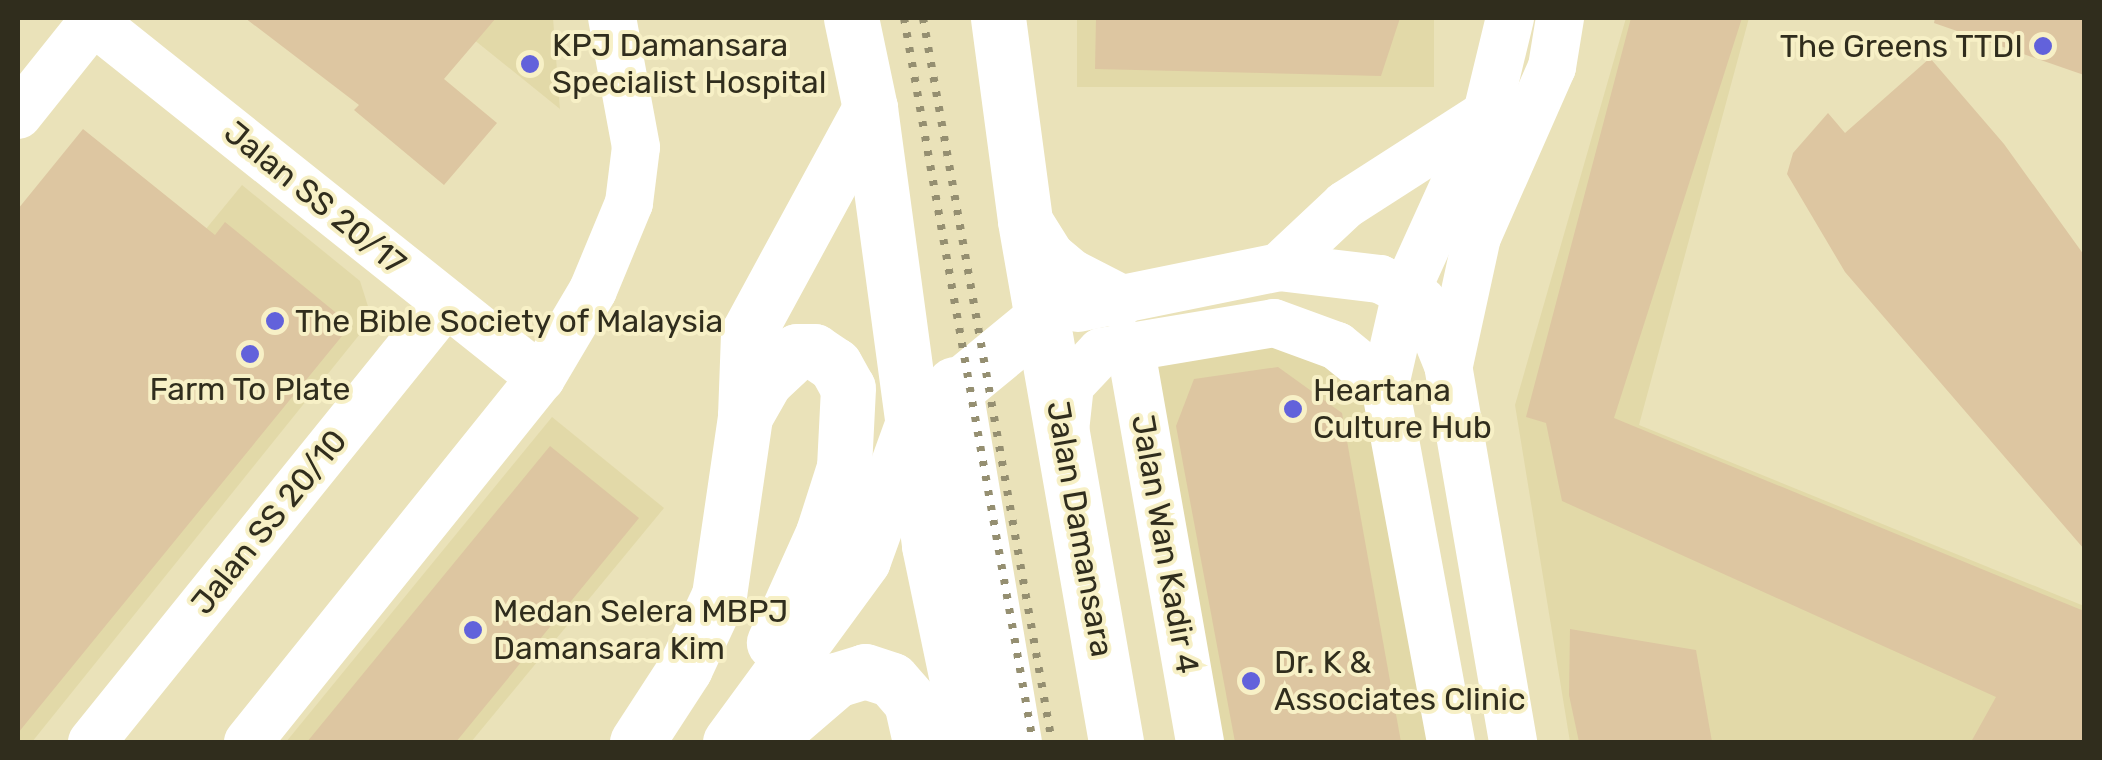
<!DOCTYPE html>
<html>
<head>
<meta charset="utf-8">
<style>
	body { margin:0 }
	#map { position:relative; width:2102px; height:760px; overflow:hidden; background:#eae2b9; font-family:Rubik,sans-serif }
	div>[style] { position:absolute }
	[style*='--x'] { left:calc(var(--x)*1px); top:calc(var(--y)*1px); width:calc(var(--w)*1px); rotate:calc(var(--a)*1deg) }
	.built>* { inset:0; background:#e2d9a8; transform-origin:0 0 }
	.building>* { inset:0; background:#ddc6a1 }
	.street>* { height:48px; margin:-24px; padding:0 24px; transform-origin:24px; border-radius:24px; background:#fff }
	.secondary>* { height:55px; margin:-27.5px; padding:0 27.5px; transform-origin:27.5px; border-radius:27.5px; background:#fff }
	.primary>* { height:55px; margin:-27.5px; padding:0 27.5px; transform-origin:27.5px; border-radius:27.5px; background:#fff }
	.rail>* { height:8px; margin-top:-4px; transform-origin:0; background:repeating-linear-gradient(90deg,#958f71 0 5px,transparent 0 15px) }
	.dots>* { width:28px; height:28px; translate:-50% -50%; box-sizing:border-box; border:5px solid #f7f0c6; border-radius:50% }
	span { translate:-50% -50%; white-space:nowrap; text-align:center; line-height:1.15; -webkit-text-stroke:8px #f7f0c6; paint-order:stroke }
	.poi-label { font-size:32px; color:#302d1d }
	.left { translate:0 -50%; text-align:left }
	.right { translate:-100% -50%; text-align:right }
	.street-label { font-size:32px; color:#302d1d }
	.frame { position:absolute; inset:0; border:20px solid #302d1d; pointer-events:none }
</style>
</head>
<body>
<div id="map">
	<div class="built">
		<i style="clip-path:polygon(447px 18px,553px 18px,560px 110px,560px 109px)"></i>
		<i style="left:1077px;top:18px;width:357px;height:69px"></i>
		<i style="clip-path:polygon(1626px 18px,1749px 18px,1639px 425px,2084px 606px,2084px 742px,1570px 742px,1515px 405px)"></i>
		<i style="clip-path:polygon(242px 185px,360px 281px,372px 319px,32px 742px,18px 742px,18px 458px)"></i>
		<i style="clip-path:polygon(1275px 340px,1330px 360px,1372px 395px,1435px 742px,1217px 742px,1150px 360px)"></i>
		<i style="clip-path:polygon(552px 417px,664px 508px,471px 742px,286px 742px)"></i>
	</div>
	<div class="building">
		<i style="clip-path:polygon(245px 18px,496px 18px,444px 79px,497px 123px,444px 185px,354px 110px,359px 105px)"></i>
		<i style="clip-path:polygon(1096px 18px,1400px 18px,1381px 76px,1095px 69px)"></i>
		<i style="clip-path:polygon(1631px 18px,1742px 18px,1614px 418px,2084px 611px,2084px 742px,1971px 742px,1996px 697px,1562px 501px,1546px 423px,1526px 417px)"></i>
		<i style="clip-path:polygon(1935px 18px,2084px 18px,2084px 75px,1934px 23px)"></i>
		<i style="clip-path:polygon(1930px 58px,2004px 144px,2084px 255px,2084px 549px,1845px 272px,1787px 174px,1793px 153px,1828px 113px,1845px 133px)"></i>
		<i style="clip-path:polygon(83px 129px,215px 235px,225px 222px,351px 325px,18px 733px,18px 209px)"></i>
		<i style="clip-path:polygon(1278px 367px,1342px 413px,1401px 742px,1235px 742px,1176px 426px,1194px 379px)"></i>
		<i style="clip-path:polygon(550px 446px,639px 518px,456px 742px,307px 742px)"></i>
		<i style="clip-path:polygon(1570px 629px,1696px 650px,1712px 742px,1579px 742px,1569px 695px)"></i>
	</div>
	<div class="street">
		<i style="--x:89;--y:18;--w:578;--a:38.54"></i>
		<i style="--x:18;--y:115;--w:120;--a:-51.4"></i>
		<i style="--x:1279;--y:267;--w:91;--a:-43.2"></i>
		<i style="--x:1345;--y:205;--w:166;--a:-32.7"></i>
		<i style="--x:1078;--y:308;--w:205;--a:-11.5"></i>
		<i style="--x:1279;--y:267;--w:102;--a:6.8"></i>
		<i style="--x:1380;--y:279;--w:47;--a:27.6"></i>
		<i style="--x:1422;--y:301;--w:69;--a:67.9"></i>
		<i style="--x:1448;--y:365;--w:383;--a:80.2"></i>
		<i style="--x:1137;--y:346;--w:16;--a:104"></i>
		<i style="--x:1133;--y:362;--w:386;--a:80"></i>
		<i style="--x:1449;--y:365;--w:131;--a:-77.7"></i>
		<i style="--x:1477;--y:237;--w:186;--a:-66.2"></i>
		<i style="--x:1552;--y:67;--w:50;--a:-80.7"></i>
		<i style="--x:1065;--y:431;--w:46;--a:-83.8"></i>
		<i style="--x:1070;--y:385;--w:45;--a:-46.8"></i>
		<i style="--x:1101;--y:352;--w:175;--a:-9.5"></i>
		<i style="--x:1274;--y:323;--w:67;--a:20.1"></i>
		<i style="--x:1337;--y:346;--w:62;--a:39.1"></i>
		<i style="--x:92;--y:742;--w:564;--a:-51.12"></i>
		<i style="--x:248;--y:742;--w:467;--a:-51.2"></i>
		<i style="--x:541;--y:378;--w:102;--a:-59.4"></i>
		<i style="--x:593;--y:290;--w:94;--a:-67.5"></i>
		<i style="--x:629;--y:203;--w:56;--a:-82.9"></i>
		<i style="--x:636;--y:147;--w:131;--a:-100.5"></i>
		<i style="--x:1451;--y:742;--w:363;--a:-100.5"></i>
		<i style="--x:1385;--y:385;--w:98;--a:-77.1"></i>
		<i style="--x:1407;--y:289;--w:193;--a:-65.6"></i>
		<i style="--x:1487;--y:113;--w:98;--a:-76.4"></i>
	</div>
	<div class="secondary">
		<i style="--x:745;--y:416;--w:40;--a:-60.3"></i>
		<i style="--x:765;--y:381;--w:44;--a:-43.2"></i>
		<i style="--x:797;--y:351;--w:17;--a:0"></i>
		<i style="--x:814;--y:351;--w:25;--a:34"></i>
		<i style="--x:835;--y:365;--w:26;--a:61"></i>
		<i style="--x:848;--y:388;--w:79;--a:92.9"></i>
		<i style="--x:844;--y:467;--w:69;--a:107.7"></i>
		<i style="--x:823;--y:533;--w:120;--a:114.2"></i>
		<i style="--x:637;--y:742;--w:88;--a:-57"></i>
		<i style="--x:685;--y:668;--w:81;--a:-65"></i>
		<i style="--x:719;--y:595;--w:181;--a:-81.7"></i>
		<i style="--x:745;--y:416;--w:83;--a:-87.9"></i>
		<i style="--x:748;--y:333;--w:256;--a:-61.5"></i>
		<i style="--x:730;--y:742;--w:225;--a:-53.8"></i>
		<i style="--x:863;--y:560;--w:144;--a:-70.1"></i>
		<i style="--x:912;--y:425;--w:173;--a:-39.4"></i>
	</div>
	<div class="primary">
		<i style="--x:851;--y:18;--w:92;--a:78.1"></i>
		<i style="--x:870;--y:108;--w:442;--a:82.3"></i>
		<i style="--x:929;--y:546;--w:200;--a:78.2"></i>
		<i style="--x:998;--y:18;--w:205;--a:82.4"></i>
		<i style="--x:1025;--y:221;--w:529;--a:80.09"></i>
		<i style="--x:1029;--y:228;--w:34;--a:58"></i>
		<i style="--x:1047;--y:257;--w:30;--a:40"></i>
		<i style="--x:1070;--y:276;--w:53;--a:27.1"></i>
		<i style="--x:954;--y:384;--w:363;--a:80.5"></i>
		<i style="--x:764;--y:742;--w:95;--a:-40.7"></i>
		<i style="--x:836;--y:680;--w:30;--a:-17"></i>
		<i style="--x:865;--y:671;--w:28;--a:18"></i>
		<i style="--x:892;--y:680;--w:29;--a:49"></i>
		<i style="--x:911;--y:702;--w:41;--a:77.3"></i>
	</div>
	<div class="rail">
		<i style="--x:904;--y:18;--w:735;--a:79.9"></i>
		<i style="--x:923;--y:18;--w:735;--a:79.9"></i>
	</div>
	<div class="dots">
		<i style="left:2043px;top:46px;background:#6262db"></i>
		<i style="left:530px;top:64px;background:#6262db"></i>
		<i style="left:275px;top:321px;background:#6262db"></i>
		<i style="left:250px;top:354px;background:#6262db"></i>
		<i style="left:1293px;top:409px;background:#6262db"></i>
		<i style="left:473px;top:630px;background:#6262db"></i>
		<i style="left:1251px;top:681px;background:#6262db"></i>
	</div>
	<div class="poi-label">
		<span class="left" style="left:552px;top:64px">KPJ Damansara<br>Specialist Hospital</span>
		<span class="right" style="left:2023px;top:46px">The Greens TTDI</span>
		<span class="left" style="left:295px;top:321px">The Bible Society of Malaysia</span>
		<span style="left:250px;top:389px">Farm To Plate</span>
		<span class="left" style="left:1313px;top:409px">Heartana<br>Culture Hub</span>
		<span class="left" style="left:493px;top:630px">Medan Selera MBPJ<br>Damansara Kim</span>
		<span class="left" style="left:1274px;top:681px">Dr. K &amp;<br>Associates Clinic</span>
	</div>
	<div class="street-label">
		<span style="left:315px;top:198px;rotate:39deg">Jalan SS 20/17</span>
		<span style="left:269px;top:522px;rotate:-51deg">Jalan SS 20/10</span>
		<span style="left:1080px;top:529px;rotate:80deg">Jalan Damansara</span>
		<span style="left:1165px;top:544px;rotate:80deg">Jalan Wan Kadir 4</span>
	</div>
	<div class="frame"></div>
</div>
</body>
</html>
